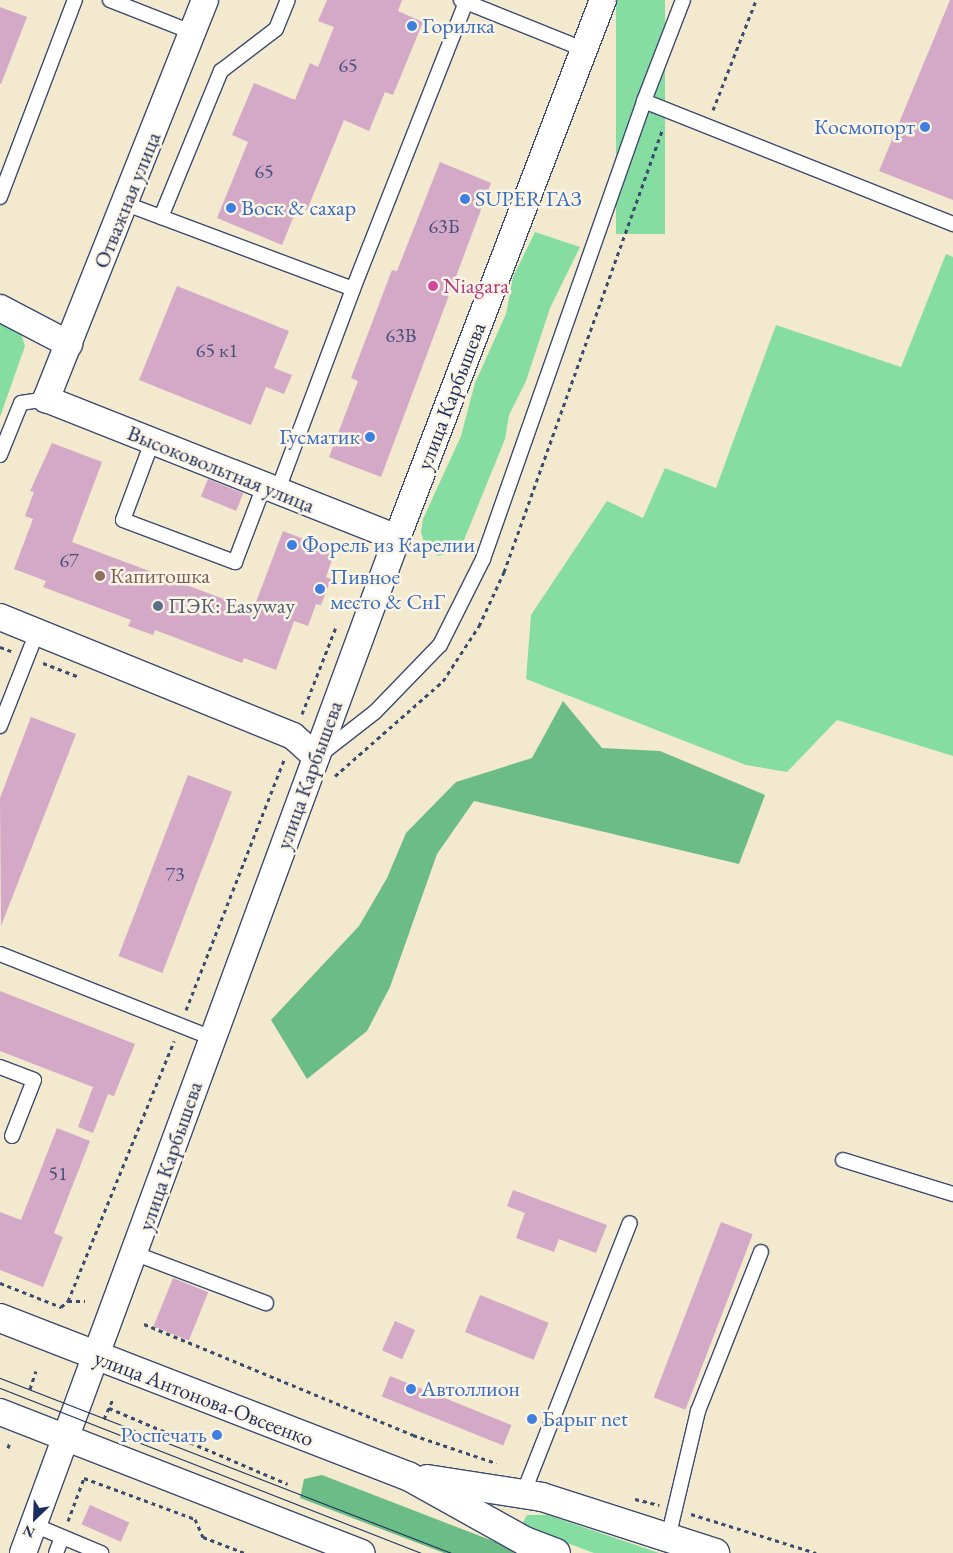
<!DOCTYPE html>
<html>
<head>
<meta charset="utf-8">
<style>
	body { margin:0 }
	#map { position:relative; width:953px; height:1553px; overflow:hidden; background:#f3e9ce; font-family:"EB Garamond",serif }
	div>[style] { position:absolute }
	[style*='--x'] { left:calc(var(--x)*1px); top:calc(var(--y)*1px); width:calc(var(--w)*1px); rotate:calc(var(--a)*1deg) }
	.green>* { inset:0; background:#86dda1; transform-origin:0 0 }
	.forest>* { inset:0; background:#6cbc87 }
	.building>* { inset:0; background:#d3a9c7; transform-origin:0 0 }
	.path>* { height:3px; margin-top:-1.5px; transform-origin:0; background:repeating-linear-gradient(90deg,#3b4b6f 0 4px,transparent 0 8px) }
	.roads { filter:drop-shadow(1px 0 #3b4b6f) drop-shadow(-1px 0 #3b4b6f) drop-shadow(0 1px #3b4b6f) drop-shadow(0 -1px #3b4b6f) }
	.service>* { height:14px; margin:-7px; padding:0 7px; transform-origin:7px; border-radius:7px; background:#fff }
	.minor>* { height:26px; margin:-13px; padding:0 13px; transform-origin:13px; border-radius:13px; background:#fff }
	.secondary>* { height:28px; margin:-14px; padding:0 14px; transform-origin:14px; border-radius:14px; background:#fff }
	.tram>* { height:1px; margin:-0.5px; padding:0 0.5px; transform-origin:0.5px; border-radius:0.5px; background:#1b2f5e }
	.dots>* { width:14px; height:14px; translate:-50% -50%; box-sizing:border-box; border:2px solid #fcf5e5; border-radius:50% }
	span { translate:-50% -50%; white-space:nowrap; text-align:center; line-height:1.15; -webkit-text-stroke:5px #fcf5e5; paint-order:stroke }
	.number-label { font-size:20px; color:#494e78 }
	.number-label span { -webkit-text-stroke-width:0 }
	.shop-label { font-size:22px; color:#366cbe }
	.left { translate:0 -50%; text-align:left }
	.right { translate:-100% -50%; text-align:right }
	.street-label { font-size:22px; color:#1b2f5e }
	.hotel-label { font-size:22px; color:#b23c85 }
	.education-label { font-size:22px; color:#785e54 }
	.service-label { font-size:22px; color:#4e5e75 }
	.north { position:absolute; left:10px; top:1493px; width:50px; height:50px; -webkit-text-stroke:4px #fcf5e5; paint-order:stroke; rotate:204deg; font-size:14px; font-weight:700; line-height:20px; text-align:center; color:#1b2f5e }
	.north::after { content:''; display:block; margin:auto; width:18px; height:22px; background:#1b2f5e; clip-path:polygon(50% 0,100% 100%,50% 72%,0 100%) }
</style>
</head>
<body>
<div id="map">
	<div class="green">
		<i style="left:616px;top:0;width:49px;height:234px"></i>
		<i style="clip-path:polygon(535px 232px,580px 247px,550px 308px,526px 381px,509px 415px,505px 439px,460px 550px,438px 556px,425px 546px,421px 532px,423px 519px,461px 436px,475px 383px,506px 314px,513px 277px)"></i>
		<i style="clip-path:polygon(946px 254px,953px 257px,953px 756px,837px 720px,787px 772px,746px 765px,526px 679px,531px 615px,607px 501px,643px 518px,665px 468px,716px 488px,776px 325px,901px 367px)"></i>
		<i style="clip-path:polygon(0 322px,21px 334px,25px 346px,0 417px)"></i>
		<i style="clip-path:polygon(527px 1515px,548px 1515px,659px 1553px,594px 1553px,527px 1528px,523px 1522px)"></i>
	</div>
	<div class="forest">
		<i style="clip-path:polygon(563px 701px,602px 748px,660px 751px,765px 795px,739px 864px,474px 801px,437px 854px,390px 987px,367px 1031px,307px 1079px,271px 1020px,359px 926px,387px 878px,406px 833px,456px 782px,532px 758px)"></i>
		<i style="clip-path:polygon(322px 1475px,524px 1553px,444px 1553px,300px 1498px,304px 1479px)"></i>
	</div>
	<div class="building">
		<i style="clip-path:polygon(327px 0,402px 0,398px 11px,423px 22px,393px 95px,385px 92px,369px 131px,344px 120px,307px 210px,298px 206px,282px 245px,217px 218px,248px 142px,232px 135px,254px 83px,295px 100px,310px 63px,318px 67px,334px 27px,318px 21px)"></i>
		<i style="clip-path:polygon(950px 0,953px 0,953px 200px,879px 171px)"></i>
		<i style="clip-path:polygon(0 7px,27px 17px,1px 84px,0 84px)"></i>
		<i style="clip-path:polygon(440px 162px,491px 183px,381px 477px,329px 457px,358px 381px,351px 378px,392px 270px,397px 271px)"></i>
		<i style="clip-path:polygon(177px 286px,289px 331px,274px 368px,292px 375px,284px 394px,266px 387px,251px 425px,139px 380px)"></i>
		<i style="clip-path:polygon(52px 443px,102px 462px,72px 542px,253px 610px,283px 531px,335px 551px,326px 577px,331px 579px,321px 605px,316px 604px,308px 626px,294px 621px,276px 670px,244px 658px,242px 663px,155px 630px,153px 635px,128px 626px,131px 620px,43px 587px,46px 581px,14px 569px,33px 519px,25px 516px,34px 492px,30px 491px)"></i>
		<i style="left:208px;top:479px;width:38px;height:19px;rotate:22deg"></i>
		<i style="clip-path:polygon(31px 717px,76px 734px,1px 926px,0 798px)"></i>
		<i style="left:188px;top:775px;width:47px;height:194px;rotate:21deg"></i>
		<i style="clip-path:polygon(0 991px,135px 1044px,114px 1096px,108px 1094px,93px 1133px,78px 1127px,93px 1087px,0 1051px)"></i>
		<i style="clip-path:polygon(57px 1128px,90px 1141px,54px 1233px,63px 1237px,43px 1287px,0 1270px,0 1212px,21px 1220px)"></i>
		<i style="clip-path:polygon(513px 1190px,607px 1225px,596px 1253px,559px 1239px,554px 1252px,516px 1238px,525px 1213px,507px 1206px)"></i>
		<i style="left:721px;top:1222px;width:34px;height:188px;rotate:21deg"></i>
		<i style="left:173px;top:1278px;width:38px;height:52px;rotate:22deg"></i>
		<i style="left:480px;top:1295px;width:74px;height:40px;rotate:22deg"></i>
		<i style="left:395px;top:1321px;width:22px;height:32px;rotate:24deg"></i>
		<i style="left:390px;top:1376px;width:131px;height:22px;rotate:22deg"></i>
		<i style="left:90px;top:1505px;width:43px;height:21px;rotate:24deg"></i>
	</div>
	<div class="path">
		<i style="--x:713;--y:110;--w:118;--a:-68.6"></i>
		<i style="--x:0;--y:647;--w:12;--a:20"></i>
		<i style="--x:43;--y:663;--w:39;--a:21"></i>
		<i style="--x:302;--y:714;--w:93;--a:-68.7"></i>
		<i style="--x:335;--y:776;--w:144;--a:-41.3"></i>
		<i style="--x:443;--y:681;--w:66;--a:-56.8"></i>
		<i style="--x:479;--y:626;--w:60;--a:-65.2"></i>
		<i style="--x:504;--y:572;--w:472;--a:-70.3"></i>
		<i style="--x:186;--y:1010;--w:269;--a:-68.6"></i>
		<i style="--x:0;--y:1283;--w:66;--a:21.5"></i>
		<i style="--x:61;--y:1307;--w:9;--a:-41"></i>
		<i style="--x:68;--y:1301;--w:17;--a:0"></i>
		<i style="--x:68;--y:1301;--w:281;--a:-67.8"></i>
		<i style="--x:144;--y:1324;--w:291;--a:22.4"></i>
		<i style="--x:413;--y:1435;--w:88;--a:18.6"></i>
		<i style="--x:30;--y:1389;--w:19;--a:-72"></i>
		<i style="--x:109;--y:1408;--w:194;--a:23"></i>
		<i style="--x:104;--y:1419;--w:22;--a:-66"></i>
		<i style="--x:8;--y:1448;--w:6;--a:-72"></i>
		<i style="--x:635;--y:1499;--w:25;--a:14"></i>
		<i style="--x:691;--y:1514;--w:131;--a:17.3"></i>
		<i style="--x:68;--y:1521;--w:46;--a:-69.6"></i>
		<i style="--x:84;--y:1478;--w:118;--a:20.3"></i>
		<i style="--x:195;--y:1519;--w:20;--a:66"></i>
		<i style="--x:203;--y:1537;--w:45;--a:20.9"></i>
	</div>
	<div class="roads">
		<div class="service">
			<i style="--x:110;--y:0;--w:90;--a:21.4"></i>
			<i style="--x:461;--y:0;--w:131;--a:21.9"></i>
			<i style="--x:644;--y:101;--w:333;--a:21.7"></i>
			<i style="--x:0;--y:197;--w:211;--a:-69.2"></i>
			<i style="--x:126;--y:204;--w:242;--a:20.5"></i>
			<i style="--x:353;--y:289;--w:217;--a:110.5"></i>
			<i style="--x:161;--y:217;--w:158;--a:-67.7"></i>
			<i style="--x:221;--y:71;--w:69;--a:-37.4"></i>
			<i style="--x:276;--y:29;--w:31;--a:-68"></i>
			<i style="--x:353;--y:289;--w:308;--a:-68.5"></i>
			<i style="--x:152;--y:442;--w:83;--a:110.4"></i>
			<i style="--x:123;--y:520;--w:120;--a:20.6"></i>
			<i style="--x:235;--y:562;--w:81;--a:-69.1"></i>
			<i style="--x:0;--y:455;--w:56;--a:-68"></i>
			<i style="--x:21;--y:403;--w:25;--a:-9"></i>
			<i style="--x:0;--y:726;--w:101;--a:-68.5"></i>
			<i style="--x:321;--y:754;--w:68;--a:-37.9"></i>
			<i style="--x:375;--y:712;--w:93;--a:-45.9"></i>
			<i style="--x:440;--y:645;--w:96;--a:-63.4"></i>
			<i style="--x:483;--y:559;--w:485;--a:-70.6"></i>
			<i style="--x:644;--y:101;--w:108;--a:-68.9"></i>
			<i style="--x:0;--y:954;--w:226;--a:21.6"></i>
			<i style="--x:0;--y:1067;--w:36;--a:21"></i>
			<i style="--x:34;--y:1080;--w:60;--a:111.4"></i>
			<i style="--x:843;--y:1160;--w:115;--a:17.2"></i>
			<i style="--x:136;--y:1254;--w:139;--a:20.7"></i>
			<i style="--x:523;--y:1494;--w:291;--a:-68.5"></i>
			<i style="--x:34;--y:1525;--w:73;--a:22.7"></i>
			<i style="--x:668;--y:1538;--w:130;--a:-76.7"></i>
			<i style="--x:698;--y:1411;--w:171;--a:-68.4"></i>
			<i style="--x:56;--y:1553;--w:17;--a:-69"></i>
		</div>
		<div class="minor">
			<i style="--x:205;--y:0;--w:430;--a:111.7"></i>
			<i style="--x:46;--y:399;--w:378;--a:21.6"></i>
			<i style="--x:0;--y:308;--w:78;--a:27.6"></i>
			<i style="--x:0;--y:617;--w:316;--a:22.1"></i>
			<i style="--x:293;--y:736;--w:31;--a:42"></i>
			<i style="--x:0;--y:1412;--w:388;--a:21.3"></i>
			<i style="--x:23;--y:1553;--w:1082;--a:-69.77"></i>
			<i style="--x:397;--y:538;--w:576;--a:-69.05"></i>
		</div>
		<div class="secondary">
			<i style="--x:0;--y:1318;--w:438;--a:21.2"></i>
			<i style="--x:408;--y:1476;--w:134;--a:29.1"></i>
			<i style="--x:525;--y:1541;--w:33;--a:21"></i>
			<i style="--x:427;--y:1479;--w:116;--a:8.9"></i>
			<i style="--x:542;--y:1497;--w:182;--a:17.9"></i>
		</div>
	</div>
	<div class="tram">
		<i style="--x:0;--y:1378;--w:484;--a:21.2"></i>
		<i style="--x:0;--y:1388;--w:453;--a:21.4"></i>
	</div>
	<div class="dots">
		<i style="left:412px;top:26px;background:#3f7fe0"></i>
		<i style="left:925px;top:127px;background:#3f7fe0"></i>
		<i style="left:465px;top:199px;background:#3f7fe0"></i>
		<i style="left:231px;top:208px;background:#3f7fe0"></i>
		<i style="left:433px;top:286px;background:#d1479c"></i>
		<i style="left:370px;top:437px;background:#3f7fe0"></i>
		<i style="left:292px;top:545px;background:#3f7fe0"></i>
		<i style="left:100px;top:576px;background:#8d6e63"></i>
		<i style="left:320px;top:589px;background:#3f7fe0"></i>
		<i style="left:158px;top:606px;background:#5c6f8a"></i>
		<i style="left:411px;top:1389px;background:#3f7fe0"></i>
		<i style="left:532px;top:1419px;background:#3f7fe0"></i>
		<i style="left:217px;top:1435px;background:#3f7fe0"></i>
	</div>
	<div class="number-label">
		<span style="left:348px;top:65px">65</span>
		<span style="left:264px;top:171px">65</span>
		<span style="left:444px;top:226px">63Б</span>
		<span style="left:401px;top:335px">63В</span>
		<span style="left:217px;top:350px">65 к1</span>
		<span style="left:69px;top:560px">67</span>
		<span style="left:175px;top:874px">73</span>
		<span style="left:58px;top:1173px">51</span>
	</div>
	<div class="shop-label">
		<span class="left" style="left:422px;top:26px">Горилка</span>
		<span class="right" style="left:915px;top:127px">Космопорт</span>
		<span class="left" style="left:475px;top:199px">SUPER ГАЗ</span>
		<span class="left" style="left:241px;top:208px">Воск &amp; сахар</span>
		<span class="right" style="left:360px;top:437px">Гусматик</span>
		<span class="left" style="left:302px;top:545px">Форель из Карелии</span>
		<span class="left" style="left:330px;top:589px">Пивное<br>место &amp; СнГ</span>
		<span class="left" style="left:421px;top:1389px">Автоллион</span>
		<span class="left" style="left:542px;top:1419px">Барыг net</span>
		<span class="right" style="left:207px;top:1435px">Роспечать</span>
	</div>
	<div class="street-label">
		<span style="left:127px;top:200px;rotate:-68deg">Отважная улица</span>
		<span style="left:451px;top:396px;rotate:-69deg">улица Карбышева</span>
		<span style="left:221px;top:469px;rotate:22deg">Высоковольтная улица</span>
		<span style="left:309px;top:775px;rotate:-70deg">улица Карбышева</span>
		<span style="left:170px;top:1156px;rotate:-71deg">улица Карбышева</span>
		<span style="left:204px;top:1398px;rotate:21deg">улица Антонова-Овсеенко</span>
	</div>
	<div class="hotel-label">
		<span class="left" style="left:443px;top:286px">Niagara</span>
	</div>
	<div class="education-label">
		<span class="left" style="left:110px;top:576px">Капитошка</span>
	</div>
	<div class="service-label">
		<span class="left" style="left:168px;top:606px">ПЭК: Easyway</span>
	</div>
	<div class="north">N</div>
</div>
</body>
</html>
